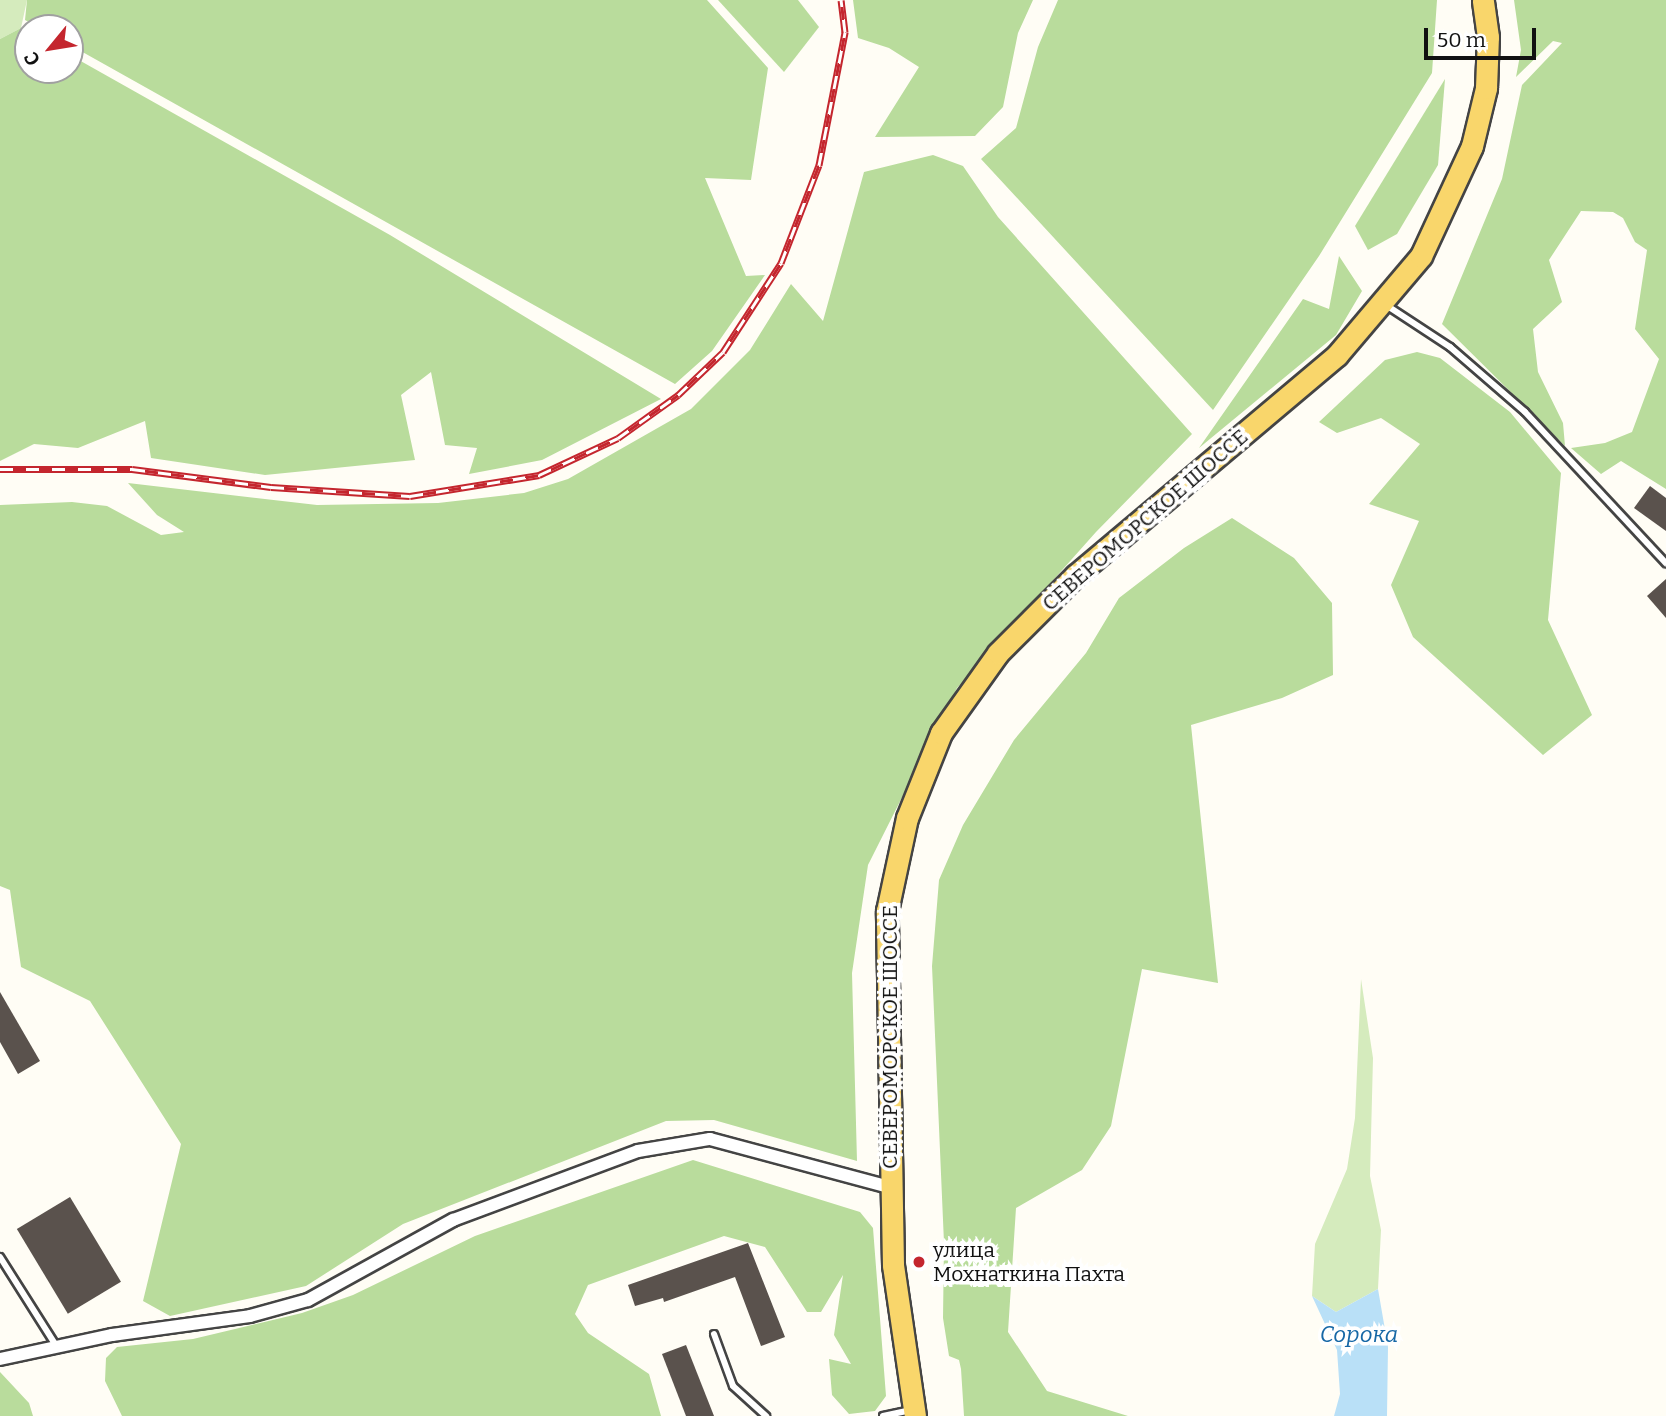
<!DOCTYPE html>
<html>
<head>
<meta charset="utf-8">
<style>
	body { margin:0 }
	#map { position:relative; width:1666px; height:1416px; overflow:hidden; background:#fffdf5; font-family:Bitter,serif }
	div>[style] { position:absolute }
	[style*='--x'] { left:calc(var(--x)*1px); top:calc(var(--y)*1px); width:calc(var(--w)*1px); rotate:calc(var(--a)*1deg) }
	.green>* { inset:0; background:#d5ebbd }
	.forest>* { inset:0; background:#b9dc9c }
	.water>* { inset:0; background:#b9e0f7 }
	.building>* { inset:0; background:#5a524d; transform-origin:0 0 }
	.roads { filter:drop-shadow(2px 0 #444) drop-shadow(-2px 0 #444) drop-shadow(0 2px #444) drop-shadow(0 -2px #444) }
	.lane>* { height:6px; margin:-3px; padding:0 3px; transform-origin:3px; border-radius:3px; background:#fff }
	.street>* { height:12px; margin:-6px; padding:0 6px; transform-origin:6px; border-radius:6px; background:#fff }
	.primary>* { height:21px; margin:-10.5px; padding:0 10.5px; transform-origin:10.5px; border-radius:10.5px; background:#f9d66b }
	.rail>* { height:7px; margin-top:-3.5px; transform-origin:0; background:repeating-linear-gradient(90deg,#fff 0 13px,#c4262e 0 26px); box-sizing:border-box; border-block:2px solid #c4262e }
	.dots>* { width:19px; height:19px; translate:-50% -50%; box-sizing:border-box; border:4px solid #fff; border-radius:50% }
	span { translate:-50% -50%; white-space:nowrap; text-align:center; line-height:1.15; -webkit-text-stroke:7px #fff; paint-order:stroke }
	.street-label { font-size:21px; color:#111 }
	.poi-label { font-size:21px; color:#111 }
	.left { translate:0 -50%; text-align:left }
	.water-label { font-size:23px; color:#1768a6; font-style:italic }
	.north { position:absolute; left:14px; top:14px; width:70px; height:70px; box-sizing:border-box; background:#fff; border:2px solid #a0a0a0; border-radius:50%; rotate:240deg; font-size:19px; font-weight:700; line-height:28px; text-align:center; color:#111 }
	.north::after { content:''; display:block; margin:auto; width:24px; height:32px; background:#c4262e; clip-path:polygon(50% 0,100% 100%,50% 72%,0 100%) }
	.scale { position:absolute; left:1424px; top:28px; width:112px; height:32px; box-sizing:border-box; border:4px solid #111; border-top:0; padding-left:9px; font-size:21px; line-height:24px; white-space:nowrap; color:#111; -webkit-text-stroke:5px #fff; paint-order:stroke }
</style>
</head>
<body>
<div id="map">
	<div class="green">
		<i style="clip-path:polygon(0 0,27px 0,21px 28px,0 39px)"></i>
		<i style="clip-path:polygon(1361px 979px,1373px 1058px,1370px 1176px,1381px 1230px,1378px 1289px,1336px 1312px,1312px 1296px,1315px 1244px,1347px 1169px,1355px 1118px)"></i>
	</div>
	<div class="forest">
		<i style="clip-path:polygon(27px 0,707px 0,768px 68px,751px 180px,705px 178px,746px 276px,765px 275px,712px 351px,675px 384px,70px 45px,70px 28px,39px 28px,25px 20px)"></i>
		<i style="clip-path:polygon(718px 0,798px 0,819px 27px,784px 72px)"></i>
		<i style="clip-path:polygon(853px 0,1033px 0,1018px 33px,1003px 107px,975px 136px,875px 137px,919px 67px,889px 48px,858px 38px)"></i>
		<i style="clip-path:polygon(1058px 0,1437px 0,1432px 73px,1319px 256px,1213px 410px,981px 159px,1016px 128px,1038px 47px)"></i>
		<i style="clip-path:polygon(1514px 0,1666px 0,1666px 489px,1621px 461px,1601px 474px,1571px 448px,1605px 443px,1632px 432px,1659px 359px,1635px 329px,1647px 250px,1635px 242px,1623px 218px,1613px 212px,1581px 211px,1549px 260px,1562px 302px,1533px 329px,1538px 372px,1563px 423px,1565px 446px,1442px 324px,1502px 179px,1522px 85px,1562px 43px,1553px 41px,1516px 77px,1521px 50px)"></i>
		<i style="clip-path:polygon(21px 28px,28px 32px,28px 70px,70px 70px,70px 55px,390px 235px,661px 399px,542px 460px,469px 474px,477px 448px,445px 445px,431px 372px,401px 395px,415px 460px,265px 475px,151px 458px,145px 421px,78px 448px,34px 444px,0 461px,0 39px)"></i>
		<i style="clip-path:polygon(1445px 79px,1438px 165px,1397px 234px,1368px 250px,1355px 226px)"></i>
		<i style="clip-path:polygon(933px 155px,963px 166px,998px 217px,1192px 434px,1096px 532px,957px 688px,868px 865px,852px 973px,857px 1161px,714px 1120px,666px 1121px,403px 1224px,306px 1286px,170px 1316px,143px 1301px,181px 1144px,90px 1001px,21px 967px,10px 890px,0 886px,0 505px,72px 502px,107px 506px,161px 535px,184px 532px,157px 515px,128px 483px,317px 505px,438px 503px,524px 493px,568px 479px,691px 409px,750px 350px,791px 284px,823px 321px,864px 172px)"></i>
		<i style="clip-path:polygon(1339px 256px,1362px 291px,1336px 335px,1199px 448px,1303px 299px,1329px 309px)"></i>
		<i style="clip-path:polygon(1417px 352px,1440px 358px,1510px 412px,1561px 473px,1548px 620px,1592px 715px,1543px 755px,1413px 637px,1391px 585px,1419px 521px,1369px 504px,1420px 444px,1381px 418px,1337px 433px,1319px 422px,1385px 360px)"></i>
		<i style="clip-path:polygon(1232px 518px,1294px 558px,1332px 603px,1333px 675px,1282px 698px,1191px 725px,1218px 983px,1142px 969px,1111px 1126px,1082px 1170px,1016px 1208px,1008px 1332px,1047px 1391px,1128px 1416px,964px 1416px,961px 1369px,959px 1360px,949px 1356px,943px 1318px,944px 1243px,932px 966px,939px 880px,963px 825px,1014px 740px,1086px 653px,1119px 598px,1184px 548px)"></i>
		<i style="clip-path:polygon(693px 1160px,860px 1212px,873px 1228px,886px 1396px,875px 1411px,849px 1414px,832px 1395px,829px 1359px,851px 1364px,834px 1335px,843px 1275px,821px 1312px,807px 1312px,765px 1247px,724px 1236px,588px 1285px,575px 1314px,588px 1333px,649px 1374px,661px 1416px,122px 1416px,105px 1381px,106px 1358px,117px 1347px,193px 1339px,302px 1313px,353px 1295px,475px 1236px)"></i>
		<i style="clip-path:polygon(0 1372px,29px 1403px,33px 1416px,0 1416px)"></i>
	</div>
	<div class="water">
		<i style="clip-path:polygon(1378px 1289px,1388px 1347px,1387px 1416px,1334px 1416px,1340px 1394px,1337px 1350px,1312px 1296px,1336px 1312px)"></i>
	</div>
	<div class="building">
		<i style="clip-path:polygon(1650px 486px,1666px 498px,1666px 531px,1634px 508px)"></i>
		<i style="clip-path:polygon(1666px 579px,1666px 618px,1647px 596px)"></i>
		<i style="clip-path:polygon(0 992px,40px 1061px,18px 1074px,0 1042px)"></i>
		<i style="left:70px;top:1197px;width:99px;height:62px;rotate:59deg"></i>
		<i style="clip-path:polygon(748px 1243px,785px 1337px,761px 1346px,735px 1277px,664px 1302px,663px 1298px,635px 1306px,628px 1285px)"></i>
		<i style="clip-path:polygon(686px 1345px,714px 1416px,686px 1416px,662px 1354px)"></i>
	</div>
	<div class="roads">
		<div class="lane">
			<i style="--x:1386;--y:305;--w:77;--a:33.3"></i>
			<i style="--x:1450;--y:347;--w:99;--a:40.9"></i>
			<i style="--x:1525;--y:412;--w:207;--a:47"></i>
			<i style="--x:0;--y:1257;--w:107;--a:57.7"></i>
			<i style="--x:714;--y:1334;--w:55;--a:69.9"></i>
			<i style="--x:733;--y:1386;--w:45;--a:42.3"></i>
			<i style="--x:883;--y:1416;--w:30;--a:-12"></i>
		</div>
		<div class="street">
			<i style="--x:0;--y:1359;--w:115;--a:-12.1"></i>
			<i style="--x:112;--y:1335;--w:139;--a:-7.8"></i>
			<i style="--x:250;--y:1316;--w:60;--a:-15.4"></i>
			<i style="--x:308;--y:1300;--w:166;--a:-28.9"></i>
			<i style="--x:453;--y:1220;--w:197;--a:-20.5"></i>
			<i style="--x:638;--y:1151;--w:73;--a:-9.5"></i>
			<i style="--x:710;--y:1139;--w:185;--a:15"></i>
		</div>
		<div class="primary">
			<i style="--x:915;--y:1416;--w:153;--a:-98.3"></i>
			<i style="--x:893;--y:1265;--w:354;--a:-91"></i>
			<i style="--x:887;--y:911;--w:95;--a:-77.9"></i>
			<i style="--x:907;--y:818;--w:92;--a:-68.2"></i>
			<i style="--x:941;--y:733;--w:98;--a:-54.5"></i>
			<i style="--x:998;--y:653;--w:110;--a:-45"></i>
			<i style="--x:1076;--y:575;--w:341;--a:-40.1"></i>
			<i style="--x:1337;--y:355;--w:130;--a:-49.7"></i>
			<i style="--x:1421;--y:256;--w:121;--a:-65.1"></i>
			<i style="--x:1472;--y:146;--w:60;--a:-76.4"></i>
			<i style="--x:1486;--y:88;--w:51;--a:-87.8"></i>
			<i style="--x:1488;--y:37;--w:37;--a:-98"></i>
		</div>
	</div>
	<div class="rail">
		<i style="--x:0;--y:469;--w:132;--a:0"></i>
		<i style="--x:132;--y:469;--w:140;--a:7.4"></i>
		<i style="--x:271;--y:487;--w:139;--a:3.7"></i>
		<i style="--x:410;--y:496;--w:131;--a:-9.2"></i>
		<i style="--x:539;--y:475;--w:87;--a:-25.1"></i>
		<i style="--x:618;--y:438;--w:74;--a:-35.6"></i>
		<i style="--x:678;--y:395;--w:62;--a:-43.7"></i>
		<i style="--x:723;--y:352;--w:106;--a:-56.9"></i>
		<i style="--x:781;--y:263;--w:105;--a:-68.8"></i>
		<i style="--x:819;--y:165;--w:136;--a:-78.9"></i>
		<i style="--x:845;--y:32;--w:32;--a:-97"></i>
	</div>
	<div class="dots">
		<i style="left:919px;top:1262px;background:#c4262e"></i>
	</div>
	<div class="street-label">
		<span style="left:1145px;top:520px;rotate:-41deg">СЕВЕРОМОРСКОЕ ШОССЕ</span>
		<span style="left:890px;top:1037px;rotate:-90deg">СЕВЕРОМОРСКОЕ ШОССЕ</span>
	</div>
	<div class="poi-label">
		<span class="left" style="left:933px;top:1262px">улица<br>Мохнаткина Пахта</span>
	</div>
	<div class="water-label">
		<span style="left:1359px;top:1334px">Сорока</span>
	</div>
	<div class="north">С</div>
	<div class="scale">50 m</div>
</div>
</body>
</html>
